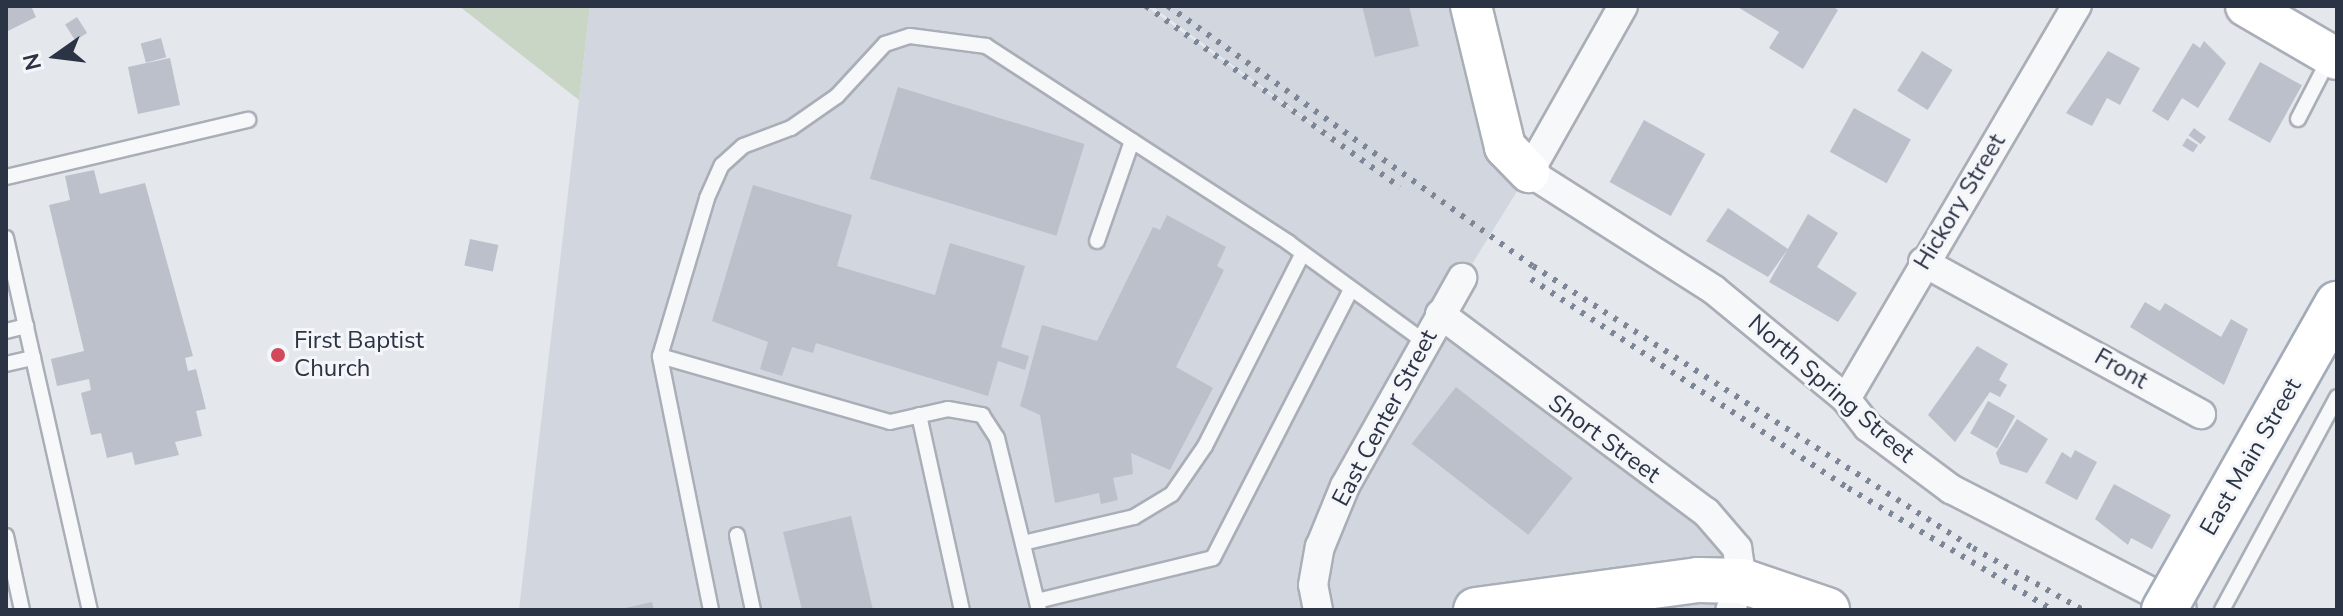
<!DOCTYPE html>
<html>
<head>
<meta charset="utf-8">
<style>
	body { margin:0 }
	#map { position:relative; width:2343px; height:616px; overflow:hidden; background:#e4e7ec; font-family:"Nunito Sans",sans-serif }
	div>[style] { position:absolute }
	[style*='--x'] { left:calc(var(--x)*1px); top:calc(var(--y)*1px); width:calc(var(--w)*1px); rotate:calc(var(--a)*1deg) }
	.built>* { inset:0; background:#d2d6de }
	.green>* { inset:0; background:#c9d6c5 }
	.building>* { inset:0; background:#bbc0ca; transform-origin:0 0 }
	.roads { filter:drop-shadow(2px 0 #a9aeb7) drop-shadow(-2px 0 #a9aeb7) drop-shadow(0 2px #a9aeb7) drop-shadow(0 -2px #a9aeb7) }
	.lane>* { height:14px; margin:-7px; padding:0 7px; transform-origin:7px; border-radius:7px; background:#f7f8fa }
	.street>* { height:28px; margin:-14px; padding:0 14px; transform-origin:14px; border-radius:14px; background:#f7f8fa }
	.secondary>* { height:40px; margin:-20px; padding:0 20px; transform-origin:20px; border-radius:20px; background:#fff }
	.primary>* { height:44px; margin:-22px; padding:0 22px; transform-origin:22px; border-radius:22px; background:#fff }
	.rail>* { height:6px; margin-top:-3px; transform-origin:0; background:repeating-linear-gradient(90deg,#7d8696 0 4px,transparent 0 12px) }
	.bridges { filter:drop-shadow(2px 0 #a3abb8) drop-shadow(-2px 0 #a3abb8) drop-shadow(0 2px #a3abb8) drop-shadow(0 -2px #a3abb8) }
	.primary-bridge>* { height:44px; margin:-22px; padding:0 22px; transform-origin:22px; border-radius:22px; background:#fff }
	.dots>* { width:22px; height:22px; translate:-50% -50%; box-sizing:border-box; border:4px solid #f4f6f9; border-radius:50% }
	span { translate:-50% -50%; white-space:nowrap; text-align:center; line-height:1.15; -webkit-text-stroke:6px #f4f6f9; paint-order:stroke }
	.street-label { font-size:24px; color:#2b3445 }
	.poi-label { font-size:24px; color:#2b3445 }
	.left { translate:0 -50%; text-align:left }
	.frame { position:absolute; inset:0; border:8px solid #2b3445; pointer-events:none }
	.north { position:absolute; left:16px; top:16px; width:80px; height:80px; -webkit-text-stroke:6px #f4f6f9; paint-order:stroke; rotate:256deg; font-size:22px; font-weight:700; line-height:32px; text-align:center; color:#2b3445 }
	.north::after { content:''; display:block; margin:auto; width:28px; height:36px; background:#2b3445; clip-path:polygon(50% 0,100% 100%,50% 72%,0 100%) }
</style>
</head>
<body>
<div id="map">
	<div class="built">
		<i style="clip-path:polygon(590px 6px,1146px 6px,1384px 176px,1152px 6px,1471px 6px,1529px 172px,1441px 314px,1706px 512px,1742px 580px,1823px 610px,519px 610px)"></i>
	</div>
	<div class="green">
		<i style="clip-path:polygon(459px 6px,590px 6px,579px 100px)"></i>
	</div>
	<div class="building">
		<i style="clip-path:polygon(6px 6px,31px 6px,36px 17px,6px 32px)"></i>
		<i style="clip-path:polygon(1362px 6px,1409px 6px,1419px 46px,1375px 57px)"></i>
		<i style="clip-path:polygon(1736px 6px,1832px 6px,1838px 10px,1803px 69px,1769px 48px,1779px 32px)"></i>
		<i style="left:77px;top:17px;width:19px;height:14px;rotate:58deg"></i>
		<i style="left:161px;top:38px;width:20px;height:21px;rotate:75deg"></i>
		<i style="clip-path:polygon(2204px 41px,2226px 63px,2198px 108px,2182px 98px,2168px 121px,2152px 111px,2193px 43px,2200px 48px)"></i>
		<i style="left:1922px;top:51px;width:36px;height:47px;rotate:32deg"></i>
		<i style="clip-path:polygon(2108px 51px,2140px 68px,2120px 105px,2107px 98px,2092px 126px,2066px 113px)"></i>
		<i style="left:170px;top:58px;width:48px;height:43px;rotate:78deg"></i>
		<i style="left:2260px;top:62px;width:48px;height:66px;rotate:29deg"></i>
		<i style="left:898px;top:87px;width:195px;height:96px;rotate:17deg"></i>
		<i style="left:1854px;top:108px;width:65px;height:50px;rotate:29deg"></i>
		<i style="left:1644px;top:120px;width:70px;height:71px;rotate:29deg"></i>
		<i style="left:2194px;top:128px;width:15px;height:9px;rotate:37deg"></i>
		<i style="left:2187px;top:138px;width:13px;height:9px;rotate:32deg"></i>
		<i style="clip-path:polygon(94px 170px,100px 194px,145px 183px,193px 356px,185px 358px,188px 371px,196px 369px,206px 409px,196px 411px,202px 436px,175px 442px,179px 455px,135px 465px,132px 452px,107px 458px,101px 433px,91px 435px,81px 393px,91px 390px,89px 379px,57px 386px,51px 359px,84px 351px,49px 205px,70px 200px,65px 176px)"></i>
		<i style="clip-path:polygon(753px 185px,852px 215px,837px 266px,935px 295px,950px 243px,1025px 266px,1001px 347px,1029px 356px,1025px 370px,998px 361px,988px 396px,816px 343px,813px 353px,792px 347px,782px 376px,760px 369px,768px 342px,712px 321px)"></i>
		<i style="clip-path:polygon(1728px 208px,1788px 249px,1768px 277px,1706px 241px)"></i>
		<i style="clip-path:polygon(1808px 214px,1838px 233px,1817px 267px,1857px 293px,1838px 322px,1769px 282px)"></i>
		<i style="clip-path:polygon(1167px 215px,1226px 247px,1217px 266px,1224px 270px,1176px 367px,1213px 388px,1170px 470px,1131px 453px,1133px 474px,1113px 478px,1118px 500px,1101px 504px,1099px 493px,1055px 503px,1040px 415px,1020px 406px,1042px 325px,1097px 341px,1153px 227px,1160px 230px)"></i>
		<i style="left:470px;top:239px;width:29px;height:27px;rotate:12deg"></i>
		<i style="clip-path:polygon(2145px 302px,2160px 311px,2165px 303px,2221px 337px,2231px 319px,2248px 329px,2224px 385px,2130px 327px)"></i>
		<i style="clip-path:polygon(1977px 346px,2008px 364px,1999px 380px,2007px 385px,2000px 397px,1990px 392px,1955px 442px,1928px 415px)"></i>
		<i style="left:1456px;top:387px;width:148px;height:72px;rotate:38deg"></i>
		<i style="left:1988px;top:401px;width:31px;height:37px;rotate:29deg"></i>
		<i style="clip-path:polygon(2017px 419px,2048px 439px,2027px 473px,2000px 464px,1996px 453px)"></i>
		<i style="clip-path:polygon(2075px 450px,2097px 462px,2077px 500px,2045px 483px,2062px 452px,2071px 458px)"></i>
		<i style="clip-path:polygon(2114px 484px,2171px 515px,2152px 549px,2131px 538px,2128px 545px,2095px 519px)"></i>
		<i style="clip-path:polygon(851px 516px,873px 610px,802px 610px,783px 532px)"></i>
		<i style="clip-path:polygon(652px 602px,654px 610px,621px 610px,621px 609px)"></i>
	</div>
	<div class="roads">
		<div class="lane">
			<i style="--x:2298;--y:119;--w:68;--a:-62.7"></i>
			<i style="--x:6;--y:177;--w:249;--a:-13.3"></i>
			<i style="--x:6;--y:238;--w:381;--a:77.3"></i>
			<i style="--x:1097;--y:241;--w:106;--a:-70.7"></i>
			<i style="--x:6;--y:331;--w:21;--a:-14"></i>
			<i style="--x:660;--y:356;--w:239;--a:16"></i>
			<i style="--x:890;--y:422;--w:59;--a:-12.6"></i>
			<i style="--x:948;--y:409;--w:35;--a:10"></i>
			<i style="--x:982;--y:415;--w:27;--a:57"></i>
			<i style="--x:997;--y:438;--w:177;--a:76.3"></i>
			<i style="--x:6;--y:364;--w:28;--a:-13"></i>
			<i style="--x:919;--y:415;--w:200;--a:77.6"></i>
			<i style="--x:737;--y:535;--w:77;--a:78"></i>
			<i style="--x:6;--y:536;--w:76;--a:77.8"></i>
			<i style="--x:1023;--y:543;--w:114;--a:-13.2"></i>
			<i style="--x:1134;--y:517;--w:44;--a:-31.2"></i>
			<i style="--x:1172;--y:494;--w:58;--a:-55.5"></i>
			<i style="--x:1205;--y:446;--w:216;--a:-63.1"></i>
			<i style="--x:1037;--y:601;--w:181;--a:-13.7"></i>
			<i style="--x:1213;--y:558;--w:302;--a:-62.8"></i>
			<i style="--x:711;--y:610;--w:259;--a:-101.4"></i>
			<i style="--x:660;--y:356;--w:165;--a:-73.4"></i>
			<i style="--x:707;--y:198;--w:36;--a:-66"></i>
			<i style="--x:722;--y:165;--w:28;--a:-42"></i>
			<i style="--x:743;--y:146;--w:51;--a:-20.6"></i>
			<i style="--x:791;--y:128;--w:56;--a:-34.8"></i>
			<i style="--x:837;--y:96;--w:71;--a:-47.3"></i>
			<i style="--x:885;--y:44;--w:26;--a:-18"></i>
			<i style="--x:910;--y:36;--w:77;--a:7.5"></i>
			<i style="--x:986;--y:46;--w:361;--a:33"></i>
			<i style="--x:1289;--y:243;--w:168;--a:36.1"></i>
			<i style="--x:2222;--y:610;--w:242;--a:-61.6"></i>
		</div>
		<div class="street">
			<i style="--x:1623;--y:6;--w:191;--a:119.5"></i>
			<i style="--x:1529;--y:172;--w:219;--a:32.5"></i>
			<i style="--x:1714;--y:290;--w:171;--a:39.5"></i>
			<i style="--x:1846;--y:399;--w:36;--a:52"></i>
			<i style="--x:1868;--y:427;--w:104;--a:36.8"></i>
			<i style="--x:1951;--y:489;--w:259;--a:27.2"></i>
			<i style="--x:1923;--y:262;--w:317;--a:28.7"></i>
			<i style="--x:1440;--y:314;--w:332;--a:36.7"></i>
			<i style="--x:1706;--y:512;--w:48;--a:49.3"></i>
			<i style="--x:1737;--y:548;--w:33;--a:81"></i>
			<i style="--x:1742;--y:581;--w:31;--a:112"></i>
			<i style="--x:1846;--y:399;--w:456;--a:-59.6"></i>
			<i style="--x:1318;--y:610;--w:25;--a:-101"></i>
			<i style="--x:1313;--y:585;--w:39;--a:-80"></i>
			<i style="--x:1320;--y:547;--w:66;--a:-67.7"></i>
			<i style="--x:1345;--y:486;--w:239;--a:-60.6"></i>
		</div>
		<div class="secondary">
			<i style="--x:1471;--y:6;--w:145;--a:76.4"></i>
			<i style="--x:1505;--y:147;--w:35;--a:46"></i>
			<i style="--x:2246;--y:6;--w:105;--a:30.2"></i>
		</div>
		<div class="primary">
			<i style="--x:1476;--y:610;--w:224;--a:-7.7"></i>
			<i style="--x:1698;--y:580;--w:44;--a:1.3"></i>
			<i style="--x:1742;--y:581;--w:90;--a:18.8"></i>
		</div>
	</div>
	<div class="rail">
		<i style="--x:1146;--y:6;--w:312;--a:35.5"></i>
		<i style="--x:1168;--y:6;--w:448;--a:35.5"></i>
		<i style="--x:1533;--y:266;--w:523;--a:32.66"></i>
		<i style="--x:1973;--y:548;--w:126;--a:29.4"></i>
		<i style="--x:1531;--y:279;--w:380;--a:33.4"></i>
		<i style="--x:1848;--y:488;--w:239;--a:30.8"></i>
	</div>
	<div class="bridges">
		<div class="primary-bridge">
			<i style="--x:2164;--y:610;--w:352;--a:-60.5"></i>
		</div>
	</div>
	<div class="dots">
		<i style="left:278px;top:355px;background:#d1495b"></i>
	</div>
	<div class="street-label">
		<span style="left:1960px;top:202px;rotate:-59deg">Hickory Street</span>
		<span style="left:2121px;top:369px;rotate:30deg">Front</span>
		<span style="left:1831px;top:389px;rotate:41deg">North Spring Street</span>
		<span style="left:1385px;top:418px;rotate:-62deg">East Center Street</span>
		<span style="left:1604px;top:439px;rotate:36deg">Short Street</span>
		<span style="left:2251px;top:457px;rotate:-60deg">East Main Street</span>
	</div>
	<div class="poi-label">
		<span class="left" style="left:294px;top:355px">First Baptist<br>Church</span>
	</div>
	<div class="frame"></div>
	<div class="north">N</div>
</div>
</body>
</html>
